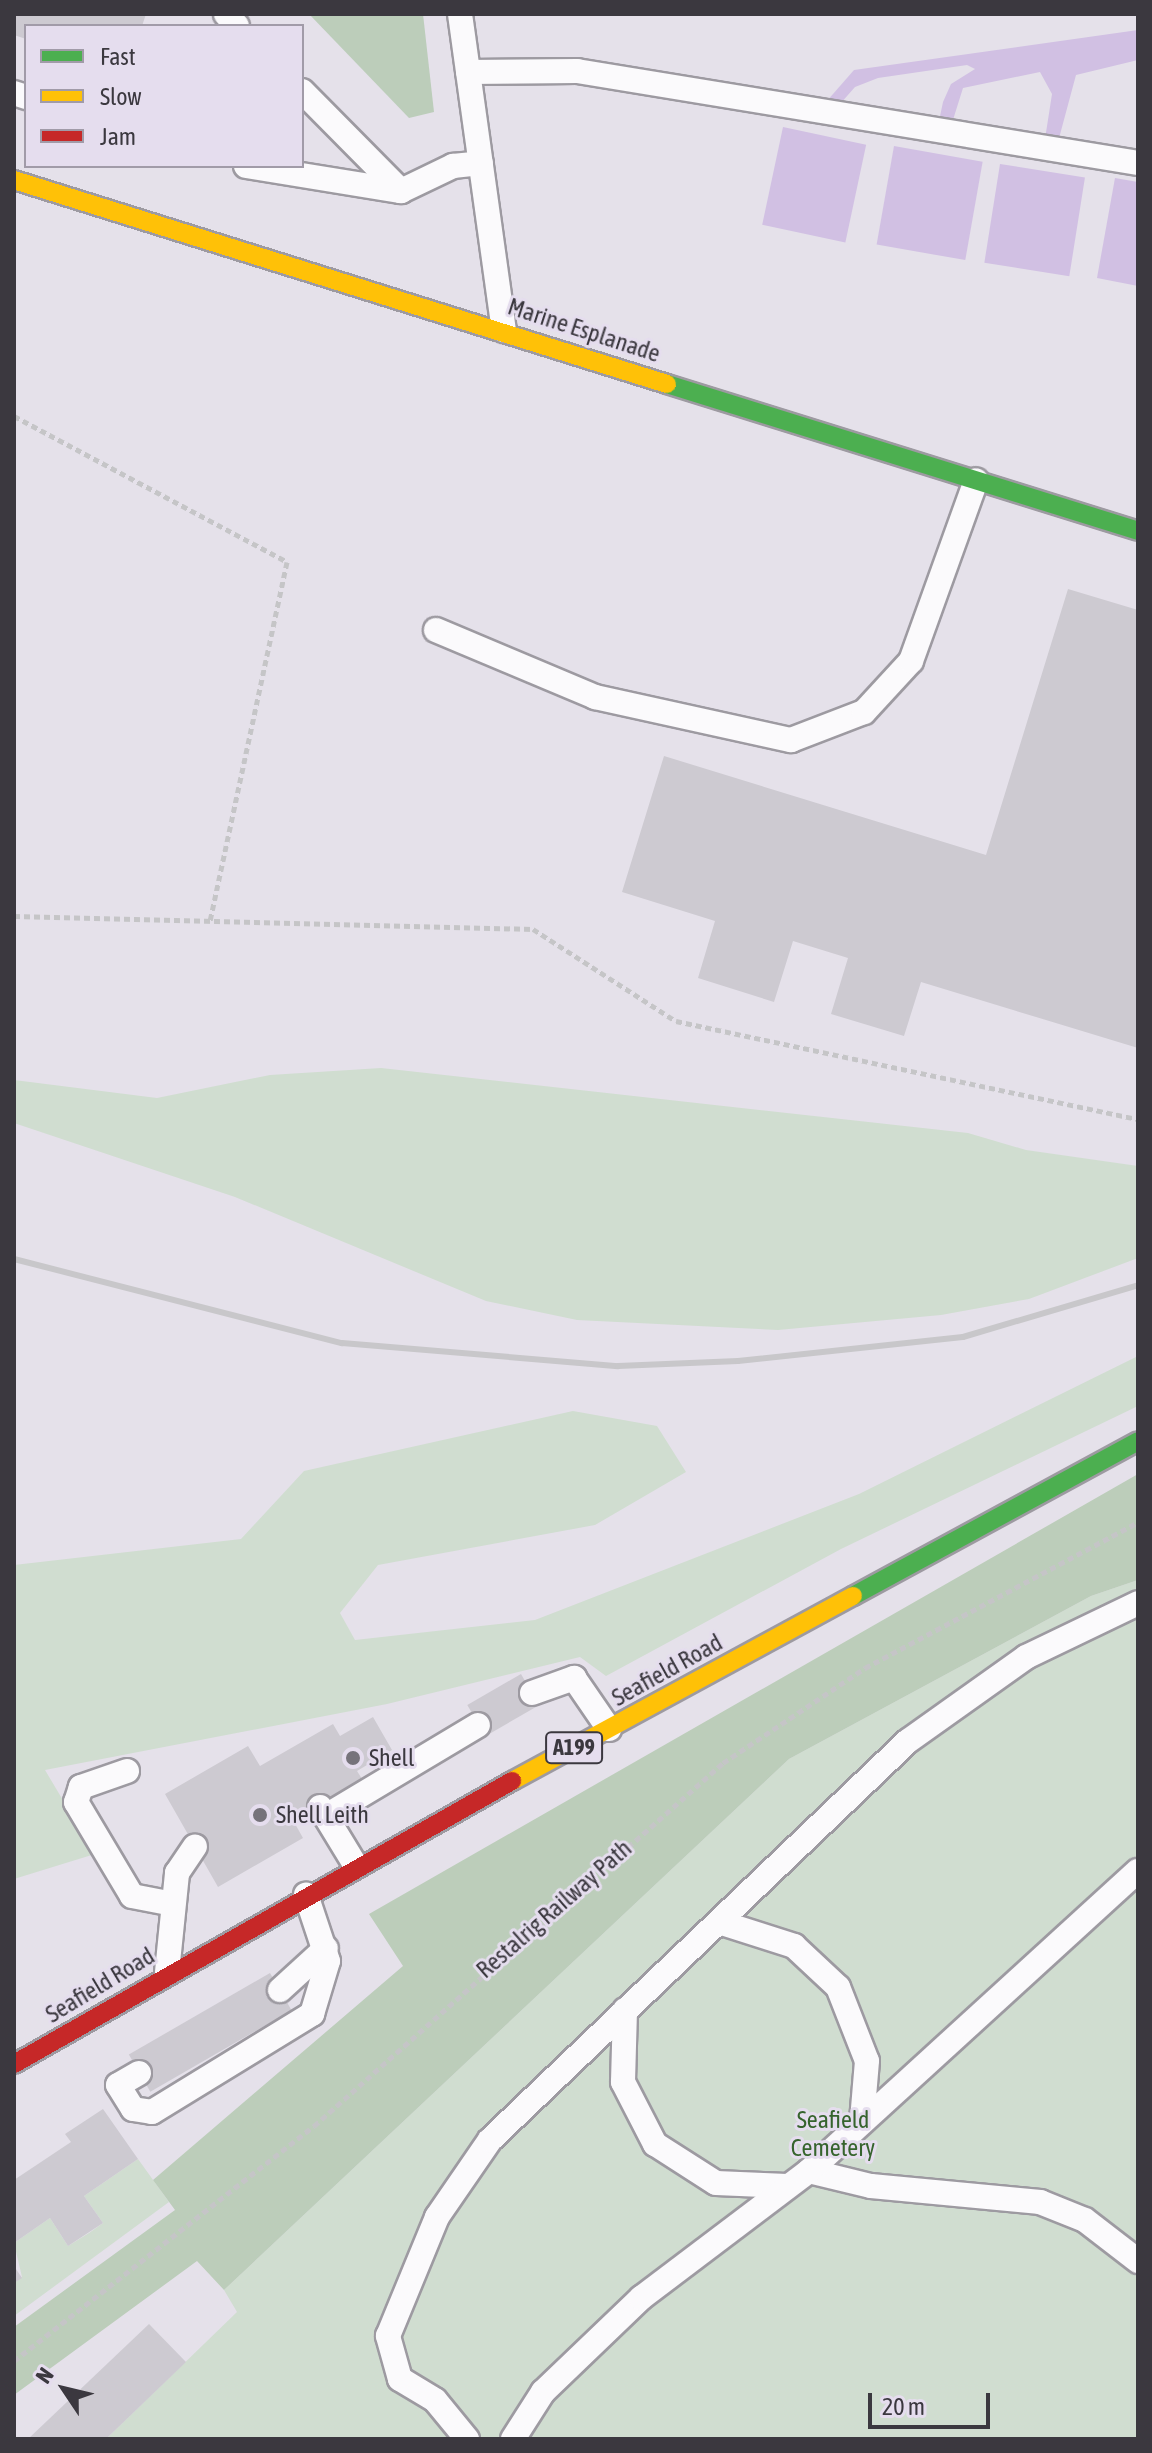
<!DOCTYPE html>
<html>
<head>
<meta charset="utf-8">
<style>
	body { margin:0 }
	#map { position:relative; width:1152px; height:2453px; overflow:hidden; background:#e5e1ea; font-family:"Asap Condensed",sans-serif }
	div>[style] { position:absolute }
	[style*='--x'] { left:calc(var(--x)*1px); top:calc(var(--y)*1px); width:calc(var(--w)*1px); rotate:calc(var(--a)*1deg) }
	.green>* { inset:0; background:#d0ddd0 }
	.forest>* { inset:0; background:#bccdba }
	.water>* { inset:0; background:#d1c0e3; transform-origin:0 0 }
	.building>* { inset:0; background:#cdcad1; transform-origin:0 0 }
	.path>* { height:5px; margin-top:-2.5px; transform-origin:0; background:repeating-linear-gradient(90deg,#c5c5c7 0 6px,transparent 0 10px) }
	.roads { filter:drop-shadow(2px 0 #9d9aa1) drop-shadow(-2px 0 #9d9aa1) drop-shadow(0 2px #9d9aa1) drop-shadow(0 -2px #9d9aa1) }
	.lane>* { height:24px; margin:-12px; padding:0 12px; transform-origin:12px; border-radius:12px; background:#fbfafc }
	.fast>* { height:18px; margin:-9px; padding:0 9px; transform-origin:9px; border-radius:9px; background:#4caf50 }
	.slow>* { height:18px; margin:-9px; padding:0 9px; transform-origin:9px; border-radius:9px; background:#ffc107 }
	.jam>* { height:18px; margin:-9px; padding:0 9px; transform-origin:9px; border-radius:9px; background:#c62828 }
	.rail>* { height:6px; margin:-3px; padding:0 3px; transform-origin:3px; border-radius:3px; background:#c8c7ca }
	.dots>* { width:22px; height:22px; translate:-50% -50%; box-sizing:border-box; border:4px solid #e5ddee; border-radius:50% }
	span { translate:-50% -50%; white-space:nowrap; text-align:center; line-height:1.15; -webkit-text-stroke:6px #e5ddee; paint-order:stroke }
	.shield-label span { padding:2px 6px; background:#e5ddee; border:2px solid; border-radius:6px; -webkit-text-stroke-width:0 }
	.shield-label { font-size:22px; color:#3b383f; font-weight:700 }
	.street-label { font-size:24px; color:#3b383f }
	.poi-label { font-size:24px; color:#3b383f }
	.left { translate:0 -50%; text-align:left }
	.park-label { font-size:24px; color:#36642d }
	.frame { position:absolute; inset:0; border:16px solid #3b383f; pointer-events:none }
	.legend { position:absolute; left:24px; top:24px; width:280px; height:144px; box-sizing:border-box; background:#e5ddee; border:2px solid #a19ba8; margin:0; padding:10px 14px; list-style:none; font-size:24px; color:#3b383f }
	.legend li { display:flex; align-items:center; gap:16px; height:40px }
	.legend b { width:40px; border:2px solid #a19ba8 }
	.north { position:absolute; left:24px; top:2349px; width:80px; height:80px; -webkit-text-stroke:6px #e5ddee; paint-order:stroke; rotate:305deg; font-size:22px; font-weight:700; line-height:32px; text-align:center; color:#3b383f }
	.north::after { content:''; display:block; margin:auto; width:28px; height:36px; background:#3b383f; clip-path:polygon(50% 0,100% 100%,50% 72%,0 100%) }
	.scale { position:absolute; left:868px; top:2393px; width:122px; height:36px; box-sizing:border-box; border:4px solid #3b383f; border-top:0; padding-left:10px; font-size:24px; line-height:28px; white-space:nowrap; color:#3b383f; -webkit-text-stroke:6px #e5ddee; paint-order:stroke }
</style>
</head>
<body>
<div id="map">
	<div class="green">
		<i style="clip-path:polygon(381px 1068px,968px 1133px,1026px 1150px,1138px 1166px,1138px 1258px,1029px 1299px,941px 1315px,778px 1330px,577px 1320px,486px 1301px,235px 1197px,14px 1123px,14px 1080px,157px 1098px,270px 1075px)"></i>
		<i style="clip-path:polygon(1138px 1356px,1138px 1406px,841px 1549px,606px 1676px,580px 1657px,387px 1704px,45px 1770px,95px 1854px,14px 1879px,14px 1565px,241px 1539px,304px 1471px,573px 1411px,657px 1426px,686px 1472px,595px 1525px,378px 1565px,340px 1613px,355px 1640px,535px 1620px,859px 1494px)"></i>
		<i style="clip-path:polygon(1138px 1580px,1138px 2439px,106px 2439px,237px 2312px,224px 2290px,789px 1759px,1091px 1596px)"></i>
		<i style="clip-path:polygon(138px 2159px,169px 2202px,14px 2316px,14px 2283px,22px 2277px,14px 2243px,50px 2218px,68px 2246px,89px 2233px,103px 2223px,84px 2196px)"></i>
	</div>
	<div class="forest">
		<i style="clip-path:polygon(309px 14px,423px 14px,434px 112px,409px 118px)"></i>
		<i style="clip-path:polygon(1138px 1474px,1138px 1580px,1091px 1596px,789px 1759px,224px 2290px,197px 2261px,14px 2395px,14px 2327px,175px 2210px,153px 2180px,403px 1966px,369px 1914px)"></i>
	</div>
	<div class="water">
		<i style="clip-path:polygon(1138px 30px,1138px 60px,1076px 75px,1058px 142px,1045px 139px,1052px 94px,1040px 72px,963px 88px,952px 123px,939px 121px,943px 102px,951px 84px,975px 69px,967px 65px,878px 78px,855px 87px,840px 104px,826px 102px,854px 70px)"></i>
		<i style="left:783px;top:127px;width:85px;height:100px;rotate:12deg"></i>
		<i style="left:894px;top:146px;width:90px;height:100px;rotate:10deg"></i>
		<i style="left:1000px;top:164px;width:86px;height:100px;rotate:9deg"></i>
		<i style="clip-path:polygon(1115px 178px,1138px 182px,1138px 286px,1097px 278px)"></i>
	</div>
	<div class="building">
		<i style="clip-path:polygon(14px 14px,146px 14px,142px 26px,26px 26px,26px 39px,14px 35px)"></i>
		<i style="clip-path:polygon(1068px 589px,1138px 610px,1138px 1048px,921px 982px,904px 1036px,831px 1014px,848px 958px,793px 941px,774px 1002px,698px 978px,715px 921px,622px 892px,664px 756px,986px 855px)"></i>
		<i style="left:521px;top:1674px;width:36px;height:62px;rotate:60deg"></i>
		<i style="clip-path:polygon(373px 1717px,392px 1750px,357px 1771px,364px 1782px,294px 1822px,303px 1838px,218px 1887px,165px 1794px,248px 1746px,260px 1766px,333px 1724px,340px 1736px)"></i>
		<i style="left:270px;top:1973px;width:43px;height:163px;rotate:60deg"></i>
		<i style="clip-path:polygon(103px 2109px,138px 2159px,84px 2196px,103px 2223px,68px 2246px,50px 2218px,14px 2243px,14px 2180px,71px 2142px,65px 2134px)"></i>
		<i style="clip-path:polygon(14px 2266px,22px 2278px,14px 2283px)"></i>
		<i style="clip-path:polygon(149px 2324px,186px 2362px,106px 2439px,28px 2439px)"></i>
	</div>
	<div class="path">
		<i style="--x:14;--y:416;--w:310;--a:28.1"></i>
		<i style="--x:287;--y:562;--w:367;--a:102.1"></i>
		<i style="--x:14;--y:916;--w:519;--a:1.43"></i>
		<i style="--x:533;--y:929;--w:170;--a:32.8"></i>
		<i style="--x:676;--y:1021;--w:472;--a:12"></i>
		<i style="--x:14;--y:2361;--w:381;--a:-38.1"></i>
		<i style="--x:314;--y:2126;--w:547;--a:-41.59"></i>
		<i style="--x:723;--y:1763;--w:171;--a:-33.8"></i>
		<i style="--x:865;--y:1668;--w:310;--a:-28.1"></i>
	</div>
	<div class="roads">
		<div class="lane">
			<i style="--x:226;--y:14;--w:16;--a:47"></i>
			<i style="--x:460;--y:14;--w:319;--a:82.1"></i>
			<i style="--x:468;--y:72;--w:109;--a:-0.5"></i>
			<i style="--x:577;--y:71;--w:568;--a:9.31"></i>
			<i style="--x:302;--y:91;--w:141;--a:45.3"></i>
			<i style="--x:401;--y:191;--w:58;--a:-25.7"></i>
			<i style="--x:453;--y:166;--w:28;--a:-6"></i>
			<i style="--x:14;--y:93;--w:13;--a:18"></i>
			<i style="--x:246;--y:166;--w:157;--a:9.2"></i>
			<i style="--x:436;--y:630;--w:173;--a:22.8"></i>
			<i style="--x:595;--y:697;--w:201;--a:12.4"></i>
			<i style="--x:791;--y:740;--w:78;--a:-21"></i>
			<i style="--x:864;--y:712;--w:69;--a:-47.3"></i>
			<i style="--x:911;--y:661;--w:192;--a:-70.2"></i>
			<i style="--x:532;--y:1693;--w:45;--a:-19.7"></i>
			<i style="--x:574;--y:1678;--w:62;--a:55.5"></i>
			<i style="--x:127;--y:1771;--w:49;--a:160.8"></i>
			<i style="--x:81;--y:1787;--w:16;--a:108"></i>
			<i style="--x:76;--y:1802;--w:109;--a:59.2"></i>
			<i style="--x:132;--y:1896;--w:42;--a:11"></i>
			<i style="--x:320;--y:1807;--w:69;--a:58.6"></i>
			<i style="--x:326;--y:1816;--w:177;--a:-30.9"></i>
			<i style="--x:719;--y:1922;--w:79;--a:17.7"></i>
			<i style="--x:794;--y:1946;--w:60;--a:43"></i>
			<i style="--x:838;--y:1987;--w:79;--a:68.6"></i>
			<i style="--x:867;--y:2061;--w:60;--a:94.8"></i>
			<i style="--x:167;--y:1972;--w:100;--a:-84.2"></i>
			<i style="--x:177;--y:1873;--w:32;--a:-56"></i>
			<i style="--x:280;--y:1990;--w:62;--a:-42.4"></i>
			<i style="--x:625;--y:2010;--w:72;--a:91.6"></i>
			<i style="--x:623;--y:2082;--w:70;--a:62.7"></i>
			<i style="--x:655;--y:2144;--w:72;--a:32.6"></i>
			<i style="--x:716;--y:2183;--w:71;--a:2.4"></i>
			<i style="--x:139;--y:2073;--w:24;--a:150"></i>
			<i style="--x:118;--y:2085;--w:28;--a:58"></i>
			<i style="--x:133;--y:2109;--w:19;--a:9"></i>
			<i style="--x:152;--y:2112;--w:188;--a:-31.5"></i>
			<i style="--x:312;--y:2014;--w:55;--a:-73.2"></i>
			<i style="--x:328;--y:1961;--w:70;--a:-108.4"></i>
			<i style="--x:809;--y:2171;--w:64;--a:13.6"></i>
			<i style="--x:871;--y:2186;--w:170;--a:5.4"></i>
			<i style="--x:1040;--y:2202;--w:48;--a:21.8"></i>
			<i style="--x:1085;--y:2220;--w:67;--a:37.7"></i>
			<i style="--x:467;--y:2439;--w:50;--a:-129.4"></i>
			<i style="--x:435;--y:2400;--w:41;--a:-149"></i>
			<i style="--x:400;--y:2379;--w:45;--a:-105.6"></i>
			<i style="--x:388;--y:2336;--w:129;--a:-67.6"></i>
			<i style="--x:437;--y:2217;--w:93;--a:-55.5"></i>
			<i style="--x:490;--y:2140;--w:578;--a:-43.67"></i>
			<i style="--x:908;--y:1741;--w:145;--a:-35.4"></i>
			<i style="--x:1026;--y:1657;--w:124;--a:-25.7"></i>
			<i style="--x:513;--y:2439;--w:56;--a:-57.4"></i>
			<i style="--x:543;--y:2392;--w:136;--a:-43.8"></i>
			<i style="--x:641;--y:2298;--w:211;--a:-37.1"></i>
			<i style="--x:809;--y:2171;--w:445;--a:-42.4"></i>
		</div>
		<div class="fast">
			<i style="--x:667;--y:384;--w:493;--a:17.3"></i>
			<i style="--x:853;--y:1596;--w:324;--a:-28.5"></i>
		</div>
		<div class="slow">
			<i style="--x:14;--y:180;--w:684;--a:17.35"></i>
			<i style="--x:512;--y:1781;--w:388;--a:-28.5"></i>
		</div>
		<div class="jam">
			<i style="--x:14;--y:2064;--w:573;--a:-29.61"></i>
		</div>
	</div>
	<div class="rail">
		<i style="--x:14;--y:1259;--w:339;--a:14.4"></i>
		<i style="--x:342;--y:1343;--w:277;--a:4.8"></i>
		<i style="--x:618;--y:1366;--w:120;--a:-2.4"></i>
		<i style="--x:738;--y:1361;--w:226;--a:-6.1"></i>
		<i style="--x:963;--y:1337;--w:183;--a:-16.5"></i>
	</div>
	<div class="dots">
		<i style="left:353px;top:1758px;background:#76737b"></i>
		<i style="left:260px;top:1815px;background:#76737b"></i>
	</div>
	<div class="shield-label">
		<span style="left:574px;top:1748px">A199</span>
	</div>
	<div class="street-label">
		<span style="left:584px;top:330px;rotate:18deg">Marine Esplanade</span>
		<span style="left:667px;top:1670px;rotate:-29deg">Seafield Road</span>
		<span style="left:554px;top:1909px;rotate:-41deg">Restalrig Railway Path</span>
		<span style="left:100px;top:1985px;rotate:-31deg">Seafield Road</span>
	</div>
	<div class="poi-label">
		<span class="left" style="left:369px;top:1758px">Shell</span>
		<span class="left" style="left:276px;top:1815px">Shell Leith</span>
	</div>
	<div class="park-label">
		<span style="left:833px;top:2134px">Seafield<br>Cemetery</span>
	</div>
	<div class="frame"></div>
	<ul class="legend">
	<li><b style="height:10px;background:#4caf50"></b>Fast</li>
	<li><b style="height:10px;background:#ffc107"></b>Slow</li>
	<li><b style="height:10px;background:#c62828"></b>Jam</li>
	</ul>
	<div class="north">N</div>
	<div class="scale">20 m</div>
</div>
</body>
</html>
